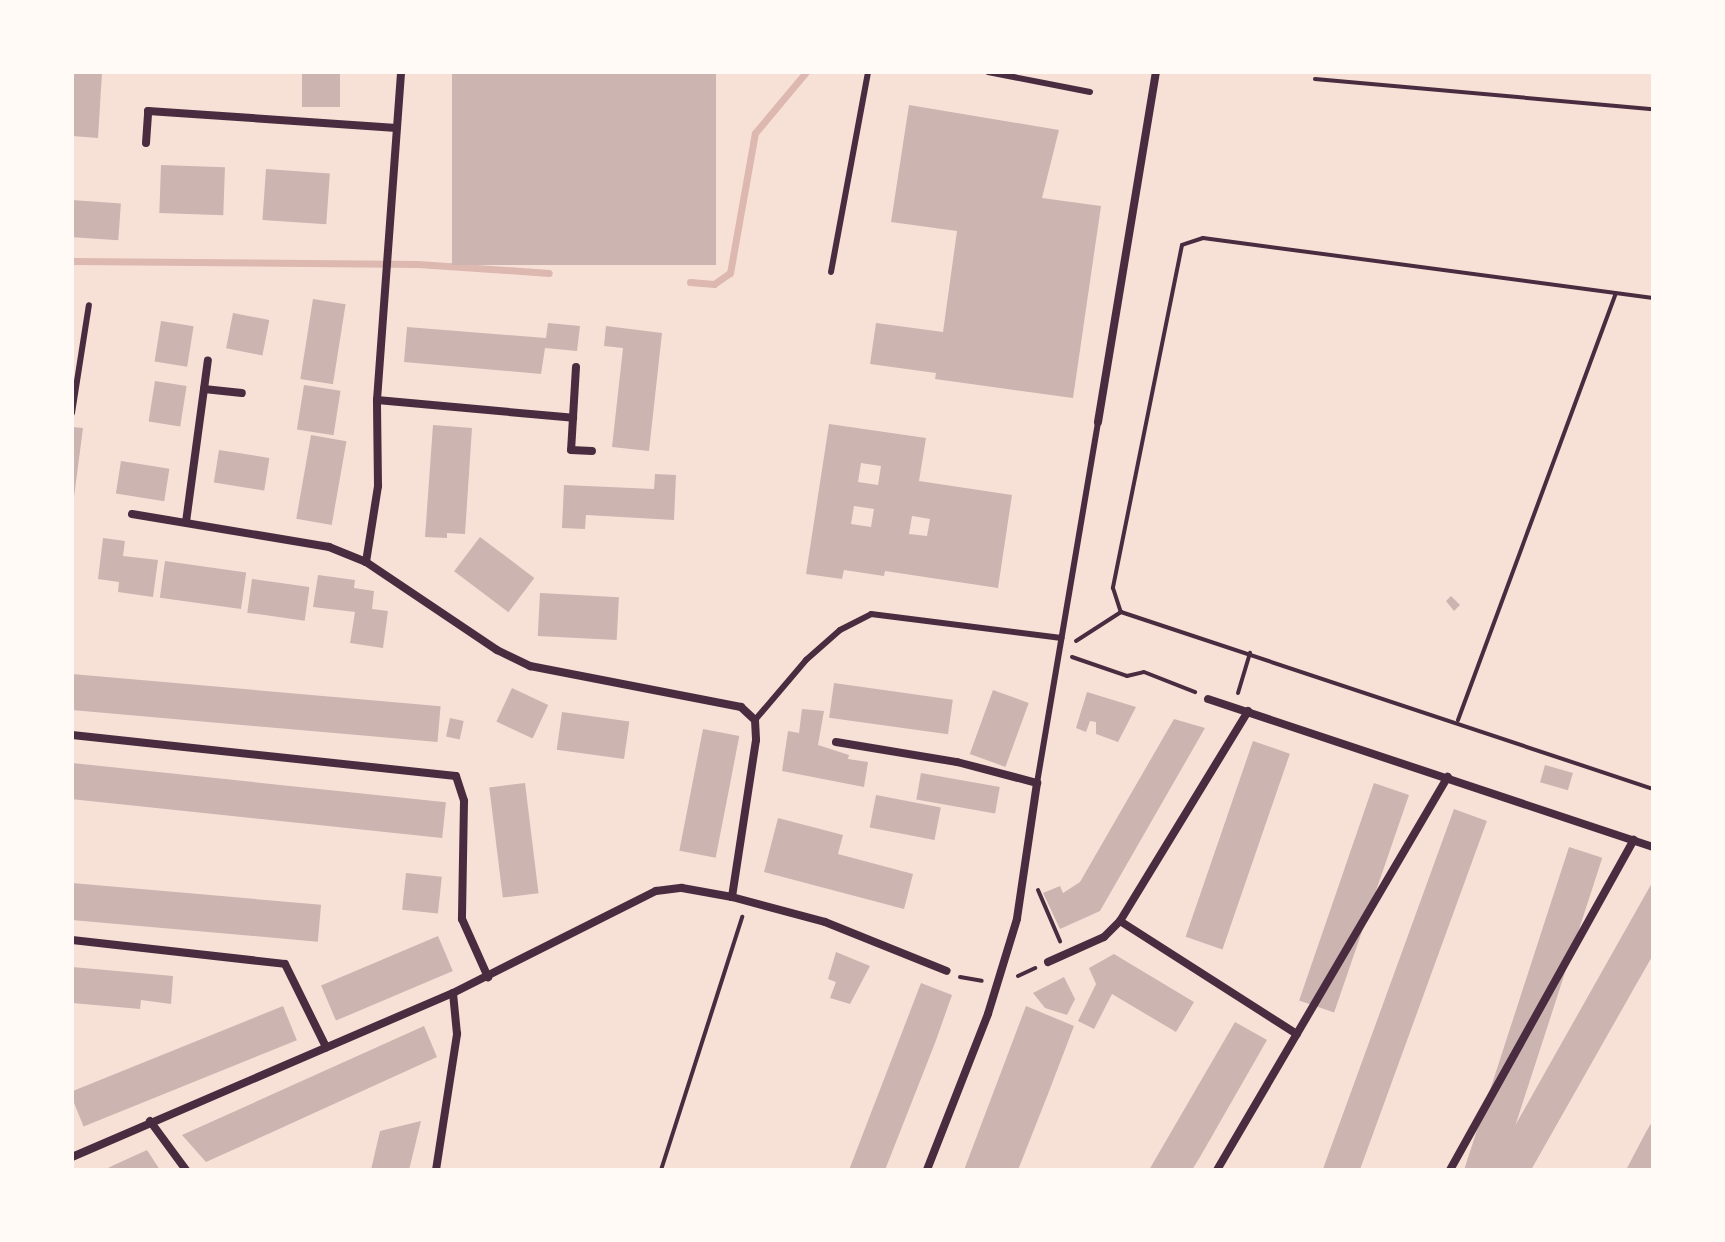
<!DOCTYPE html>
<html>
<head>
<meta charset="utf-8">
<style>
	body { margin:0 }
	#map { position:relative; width:1725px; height:1242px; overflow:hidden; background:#f7e1d7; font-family:"Fira Sans Condensed",sans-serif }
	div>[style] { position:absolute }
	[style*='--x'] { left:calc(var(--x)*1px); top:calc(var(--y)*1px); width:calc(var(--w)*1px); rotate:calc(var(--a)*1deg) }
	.stream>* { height:7px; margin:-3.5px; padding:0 3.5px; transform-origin:3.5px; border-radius:3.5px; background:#dcb8b0 }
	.building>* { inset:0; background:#ccb4b1; transform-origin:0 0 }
	.path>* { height:4px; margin:-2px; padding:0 2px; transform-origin:2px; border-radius:2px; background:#4a2c40 }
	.service>* { height:6px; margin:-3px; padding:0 3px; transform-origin:3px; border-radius:3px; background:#4a2c40 }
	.minor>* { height:8px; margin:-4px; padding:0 4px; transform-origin:4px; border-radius:4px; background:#4a2c40 }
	span { translate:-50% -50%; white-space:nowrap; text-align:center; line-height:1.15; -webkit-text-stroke:8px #fffaf5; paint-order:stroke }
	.frame { position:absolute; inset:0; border:74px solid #fffaf5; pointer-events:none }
</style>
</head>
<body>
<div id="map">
	<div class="stream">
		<i style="--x:72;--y:261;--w:346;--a:0.5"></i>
		<i style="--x:418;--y:264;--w:131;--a:3.9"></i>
		<i style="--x:690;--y:282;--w:24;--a:5"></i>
		<i style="--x:714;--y:284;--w:19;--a:-35"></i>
		<i style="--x:730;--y:273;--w:142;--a:-79.9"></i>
		<i style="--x:755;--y:133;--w:80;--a:-50.1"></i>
	</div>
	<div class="building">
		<i style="clip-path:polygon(72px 72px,102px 73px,98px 138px,72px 136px)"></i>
		<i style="left:302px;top:72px;width:38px;height:35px"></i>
		<i style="left:452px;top:72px;width:264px;height:193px"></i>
		<i style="clip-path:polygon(909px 105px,1059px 130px,1042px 198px,1101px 206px,1073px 398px,935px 379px,936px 373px,870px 364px,876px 323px,943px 332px,957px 231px,891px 222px)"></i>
		<i style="left:161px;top:165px;width:64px;height:48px;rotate:2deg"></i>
		<i style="left:266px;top:169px;width:64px;height:51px;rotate:4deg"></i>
		<i style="left:72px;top:200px;width:49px;height:37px;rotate:4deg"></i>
		<i style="left:313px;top:299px;width:33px;height:81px;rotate:9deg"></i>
		<i style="left:233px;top:313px;width:37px;height:36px;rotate:11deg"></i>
		<i style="left:161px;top:321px;width:33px;height:41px;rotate:9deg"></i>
		<i style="clip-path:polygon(548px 323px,580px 326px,577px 351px,545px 348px,541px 374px,404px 362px,407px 327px,546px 338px)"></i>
		<i style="clip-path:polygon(606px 326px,662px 333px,649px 451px,612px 447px,623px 348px,604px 346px)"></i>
		<i style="left:155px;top:381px;width:32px;height:41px;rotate:9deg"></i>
		<i style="left:304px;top:385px;width:37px;height:45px;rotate:9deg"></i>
		<i style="clip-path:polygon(evenodd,829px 424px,926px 438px,919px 481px,1012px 495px,998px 588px,885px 571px,884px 576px,844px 570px,842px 579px,806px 574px,829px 424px,861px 463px,881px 466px,878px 485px,858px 482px,861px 463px,829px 424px,854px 506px,874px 509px,871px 527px,851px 524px,854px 506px,829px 424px,912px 516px,930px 519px,927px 536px,909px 534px,912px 516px)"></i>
		<i style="clip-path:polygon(433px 425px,472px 428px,465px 534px,447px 533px,447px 538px,425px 537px)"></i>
		<i style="clip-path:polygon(72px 427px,83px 428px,74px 497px,72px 497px)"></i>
		<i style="left:311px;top:435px;width:36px;height:85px;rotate:10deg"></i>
		<i style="left:219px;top:450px;width:51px;height:33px;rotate:9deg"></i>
		<i style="left:121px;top:461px;width:49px;height:33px;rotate:9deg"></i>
		<i style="clip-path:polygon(655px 474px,676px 475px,674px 520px,586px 515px,585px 529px,562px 528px,564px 485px,654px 489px)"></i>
		<i style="left:480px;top:537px;width:68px;height:43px;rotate:37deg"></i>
		<i style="clip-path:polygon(103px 538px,125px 541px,123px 556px,158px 560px,153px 597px,118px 592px,119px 582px,98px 579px)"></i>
		<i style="left:165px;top:561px;width:82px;height:37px;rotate:8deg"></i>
		<i style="clip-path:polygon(318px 575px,355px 580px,354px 588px,374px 591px,372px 609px,388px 611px,383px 648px,350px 643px,355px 612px,313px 607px)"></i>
		<i style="left:252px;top:579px;width:58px;height:34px;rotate:8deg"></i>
		<i style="left:540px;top:593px;width:79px;height:43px;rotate:3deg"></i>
		<i style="clip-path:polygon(1451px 596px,1460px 605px,1454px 611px,1446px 601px)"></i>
		<i style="left:72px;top:674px;width:370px;height:36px;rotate:5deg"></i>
		<i style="left:834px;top:683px;width:120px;height:35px;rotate:8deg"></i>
		<i style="left:512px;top:688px;width:40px;height:37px;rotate:25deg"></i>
		<i style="left:993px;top:690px;width:38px;height:68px;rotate:20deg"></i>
		<i style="clip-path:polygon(1087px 692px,1136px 707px,1118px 742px,1096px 734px,1096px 722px,1090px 721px,1086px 732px,1076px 728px)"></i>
		<i style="clip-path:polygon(802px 709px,824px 711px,818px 745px,849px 755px,848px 759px,868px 762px,864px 787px,782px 771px,788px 731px,799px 733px)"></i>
		<i style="left:562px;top:712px;width:68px;height:38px;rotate:8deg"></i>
		<i style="left:450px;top:718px;width:14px;height:19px;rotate:12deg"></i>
		<i style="clip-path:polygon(1174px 719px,1205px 728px,1100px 911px,1060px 929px,1043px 893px,1060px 886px,1063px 893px,1080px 882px)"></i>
		<i style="left:703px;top:729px;width:37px;height:124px;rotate:11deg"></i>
		<i style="left:1253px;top:741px;width:39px;height:207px;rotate:19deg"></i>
		<i style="left:72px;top:763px;width:376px;height:36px;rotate:6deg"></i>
		<i style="left:1545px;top:765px;width:29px;height:18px;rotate:16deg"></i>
		<i style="left:921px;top:773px;width:80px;height:27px;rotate:10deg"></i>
		<i style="left:525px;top:783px;width:111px;height:36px;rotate:83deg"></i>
		<i style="left:1374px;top:783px;width:37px;height:230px;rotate:19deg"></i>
		<i style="left:876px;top:795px;width:66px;height:33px;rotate:11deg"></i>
		<i style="left:1454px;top:809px;width:35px;height:417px;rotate:20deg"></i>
		<i style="clip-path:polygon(778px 818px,843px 835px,838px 854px,913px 874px,904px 909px,764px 872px)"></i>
		<i style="left:1569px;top:847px;width:35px;height:371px;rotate:18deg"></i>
		<i style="left:406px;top:873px;width:36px;height:37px;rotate:6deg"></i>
		<i style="clip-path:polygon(1653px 881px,1653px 955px,1637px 983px,1531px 1170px,1490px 1170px)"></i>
		<i style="left:72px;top:883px;width:250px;height:37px;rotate:5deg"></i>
		<i style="left:438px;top:936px;width:38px;height:127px;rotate:67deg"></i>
		<i style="clip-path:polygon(836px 952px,870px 966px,850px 1004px,830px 998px,836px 982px,828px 979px)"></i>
		<i style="clip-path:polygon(1114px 954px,1194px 1002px,1176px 1032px,1112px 994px,1094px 1029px,1078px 1021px,1096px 984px,1089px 968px)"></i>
		<i style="clip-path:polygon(72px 967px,173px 976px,171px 1004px,141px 1000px,140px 1009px,72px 1003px)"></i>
		<i style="clip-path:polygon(1064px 977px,1075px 999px,1067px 1015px,1045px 1008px,1033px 993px)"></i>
		<i style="clip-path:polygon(921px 983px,952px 995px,935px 1043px,885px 1170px,849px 1170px)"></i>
		<i style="left:283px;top:1006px;width:37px;height:230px;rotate:68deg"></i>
		<i style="clip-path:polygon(1026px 1006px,1074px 1026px,1048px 1094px,1018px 1170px,964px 1170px)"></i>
		<i style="clip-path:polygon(1235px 1022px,1267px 1040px,1200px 1157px,1192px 1170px,1149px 1170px)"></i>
		<i style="clip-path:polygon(424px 1026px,437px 1057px,268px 1134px,206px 1162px,182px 1135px)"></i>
		<i style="clip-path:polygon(1653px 1120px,1653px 1170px,1626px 1170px,1646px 1132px)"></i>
		<i style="clip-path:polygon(421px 1121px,409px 1170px,371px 1170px,380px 1131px)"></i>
		<i style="clip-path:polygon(147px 1150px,160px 1170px,104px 1170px,114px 1165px)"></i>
	</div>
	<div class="path">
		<i style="--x:1315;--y:79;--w:339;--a:5.1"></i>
		<i style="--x:1653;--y:298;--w:454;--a:-172.4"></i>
		<i style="--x:1203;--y:238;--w:22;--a:162"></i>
		<i style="--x:1182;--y:245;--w:350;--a:101.4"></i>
		<i style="--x:1113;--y:588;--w:25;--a:72"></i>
		<i style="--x:1121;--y:612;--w:561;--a:18.4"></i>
		<i style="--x:1076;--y:641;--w:54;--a:-32.8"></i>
		<i style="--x:1072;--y:657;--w:58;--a:19.1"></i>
		<i style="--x:1127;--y:676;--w:17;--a:-13"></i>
		<i style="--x:1144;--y:672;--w:55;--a:21.4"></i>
		<i style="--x:1238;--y:693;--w:42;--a:-73.3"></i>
		<i style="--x:1458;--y:720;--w:455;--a:-69.7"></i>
		<i style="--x:1038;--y:890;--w:56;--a:66.7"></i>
		<i style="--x:1018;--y:976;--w:19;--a:-25"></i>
		<i style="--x:960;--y:977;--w:22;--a:10"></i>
		<i style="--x:661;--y:1170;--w:266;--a:-72.2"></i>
	</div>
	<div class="service">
		<i style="--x:988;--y:72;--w:104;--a:11.1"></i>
		<i style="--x:831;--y:272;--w:203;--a:-79.5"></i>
		<i style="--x:72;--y:413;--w:109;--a:-81.1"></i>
		<i style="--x:755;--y:720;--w:79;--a:-49.6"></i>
		<i style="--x:806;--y:660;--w:45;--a:-41.4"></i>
		<i style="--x:840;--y:630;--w:35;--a:-27"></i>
		<i style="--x:871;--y:614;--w:192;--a:7.2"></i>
		<i style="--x:1037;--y:783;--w:366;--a:-80.4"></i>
	</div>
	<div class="minor">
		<i style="--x:146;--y:143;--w:32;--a:-86"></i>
		<i style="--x:148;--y:111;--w:249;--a:3.9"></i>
		<i style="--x:576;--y:367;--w:83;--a:93.4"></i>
		<i style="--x:571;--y:450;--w:21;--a:3"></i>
		<i style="--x:204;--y:389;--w:38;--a:6"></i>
		<i style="--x:377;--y:400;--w:197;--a:5.2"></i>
		<i style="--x:1098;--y:422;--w:355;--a:-80.6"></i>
		<i style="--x:132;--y:514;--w:200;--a:9.5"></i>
		<i style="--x:329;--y:547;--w:40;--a:22"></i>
		<i style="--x:366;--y:562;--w:158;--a:33.9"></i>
		<i style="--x:497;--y:650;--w:37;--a:26"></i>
		<i style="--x:530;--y:666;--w:215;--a:11"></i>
		<i style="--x:741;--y:707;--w:19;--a:43"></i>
		<i style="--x:755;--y:720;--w:20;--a:87"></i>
		<i style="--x:756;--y:740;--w:159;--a:98.7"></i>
		<i style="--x:186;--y:522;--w:163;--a:-82.3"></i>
		<i style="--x:366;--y:562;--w:77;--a:-81"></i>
		<i style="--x:378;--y:486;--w:86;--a:-90.7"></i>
		<i style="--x:377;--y:400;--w:329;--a:-85.8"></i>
		<i style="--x:1208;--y:699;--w:469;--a:18.4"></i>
		<i style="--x:72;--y:735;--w:386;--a:6.1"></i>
		<i style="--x:456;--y:776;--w:26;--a:72"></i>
		<i style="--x:464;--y:801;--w:118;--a:91"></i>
		<i style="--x:462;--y:919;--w:64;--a:65.9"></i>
		<i style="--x:836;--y:742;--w:123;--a:9.4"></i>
		<i style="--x:957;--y:762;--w:83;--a:14.7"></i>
		<i style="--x:1037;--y:783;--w:137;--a:98.4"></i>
		<i style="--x:1017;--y:919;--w:99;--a:107"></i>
		<i style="--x:988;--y:1014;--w:168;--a:111.4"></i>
		<i style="--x:1120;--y:921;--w:210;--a:32.6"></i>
		<i style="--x:72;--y:940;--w:214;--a:6.4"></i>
		<i style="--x:285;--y:964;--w:93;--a:63.7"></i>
		<i style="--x:1048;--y:962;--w:61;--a:-24.1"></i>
		<i style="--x:1104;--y:937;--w:23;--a:-45"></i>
		<i style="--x:1120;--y:921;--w:246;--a:-58.6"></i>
		<i style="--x:150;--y:1121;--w:61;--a:53.7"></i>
		<i style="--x:72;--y:1157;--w:415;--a:-23.3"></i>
		<i style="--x:453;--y:993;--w:227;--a:-26.7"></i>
		<i style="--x:656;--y:891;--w:26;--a:-7"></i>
		<i style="--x:682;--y:888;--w:51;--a:10.2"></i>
		<i style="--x:732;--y:897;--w:96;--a:15"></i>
		<i style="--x:825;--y:922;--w:131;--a:21.9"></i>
		<i style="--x:436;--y:1170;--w:138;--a:-81.2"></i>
		<i style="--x:457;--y:1034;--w:41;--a:-95.6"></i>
		<i style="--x:1217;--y:1170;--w:456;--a:-59.6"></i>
		<i style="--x:1450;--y:1170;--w:378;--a:-60.9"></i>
	</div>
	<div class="frame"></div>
</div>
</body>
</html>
